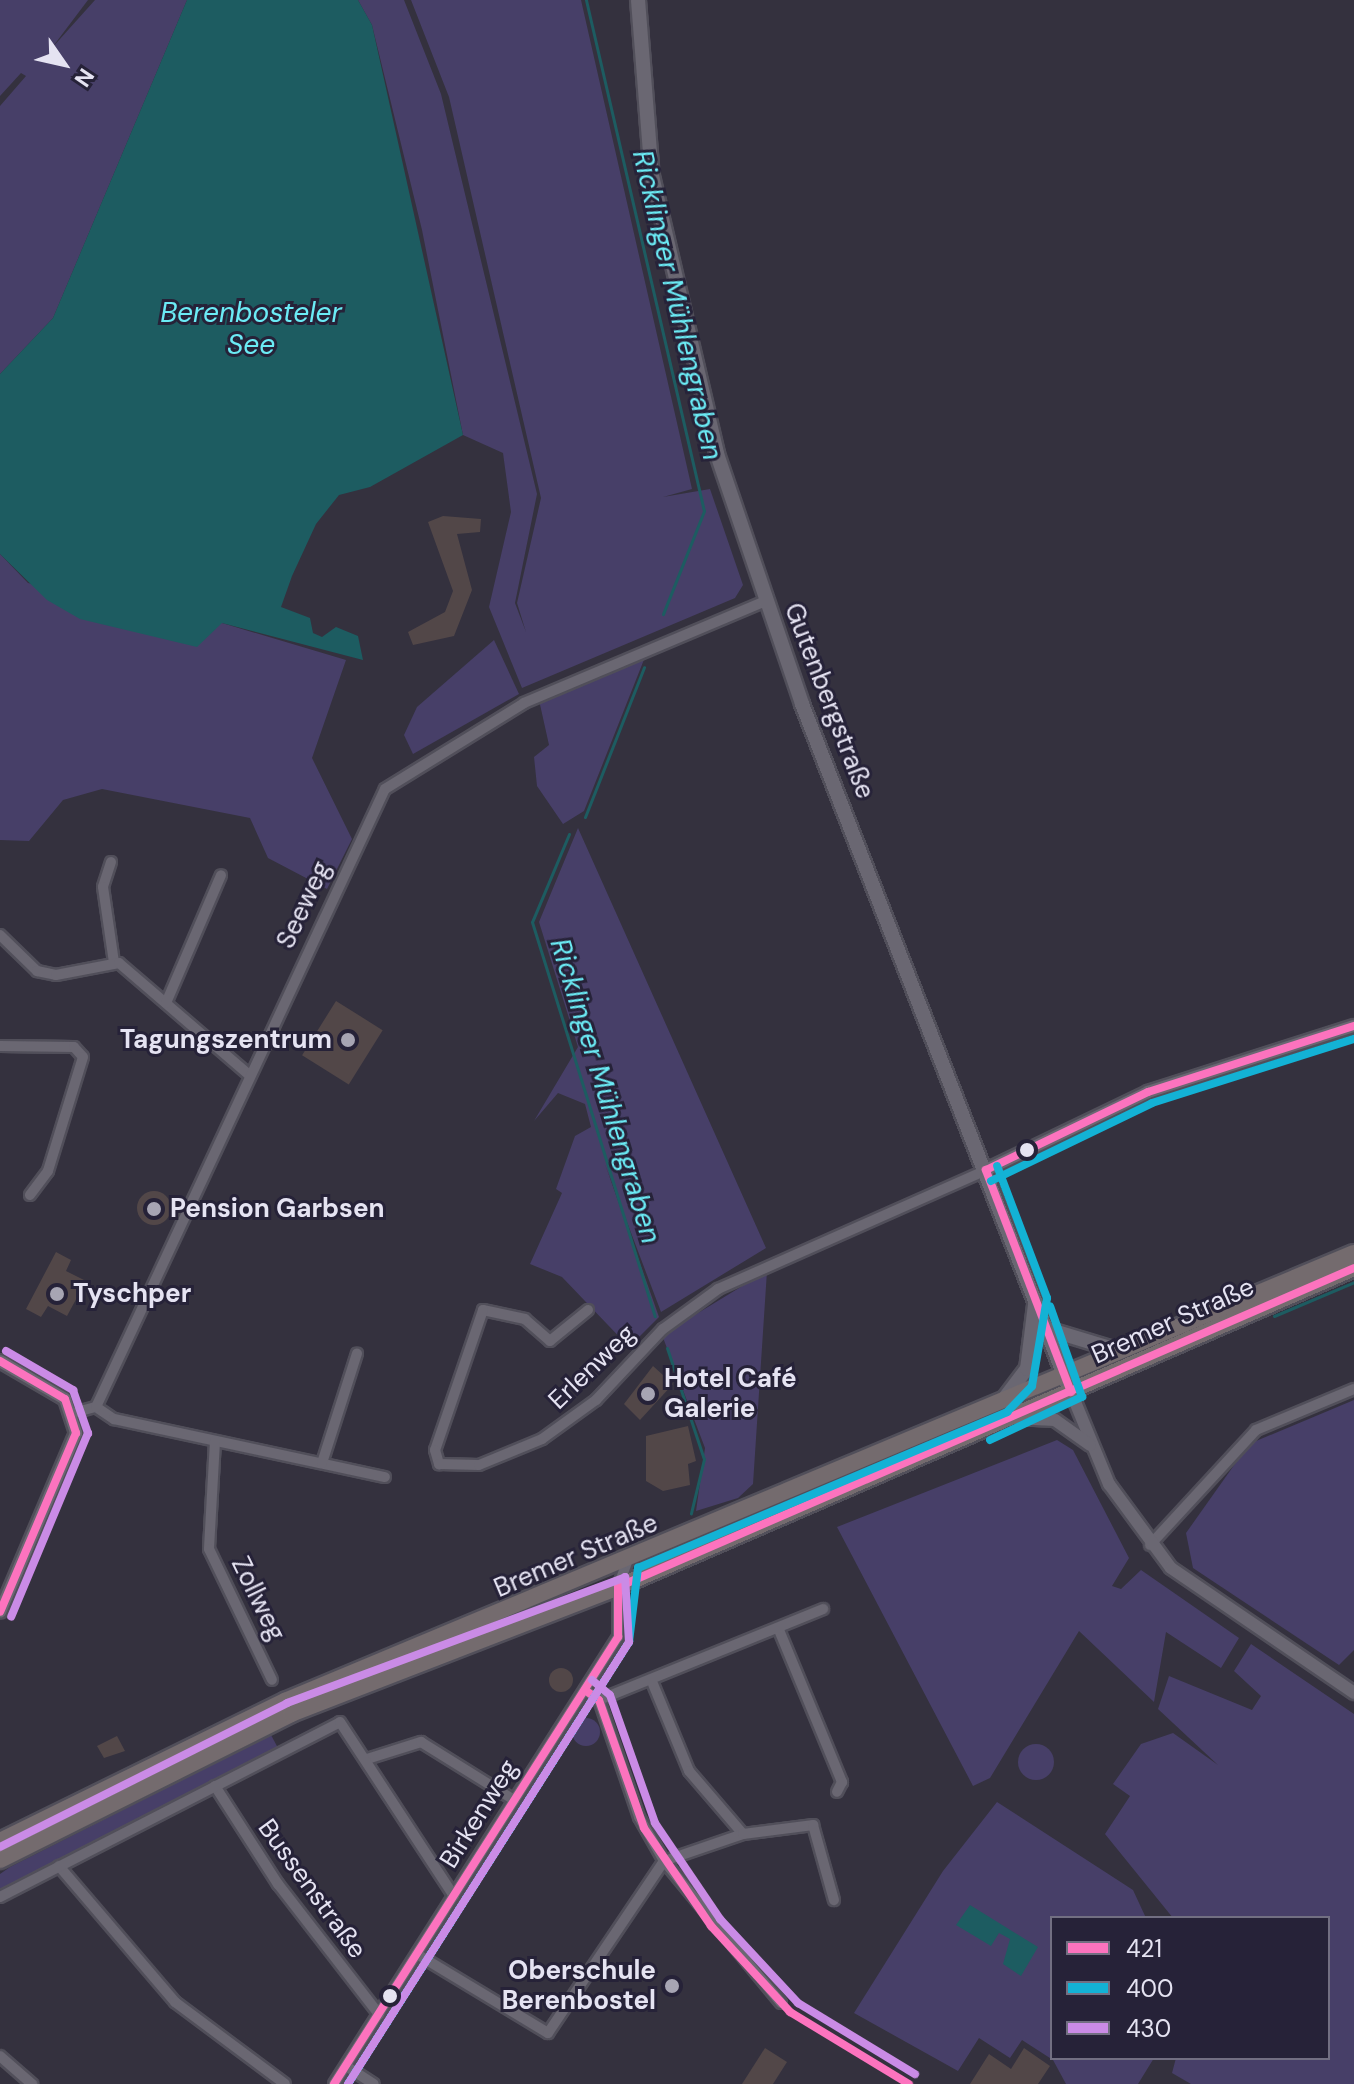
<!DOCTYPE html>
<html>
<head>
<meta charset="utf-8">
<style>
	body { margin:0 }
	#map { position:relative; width:1354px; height:2084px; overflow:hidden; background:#34313e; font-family:"DM Sans",sans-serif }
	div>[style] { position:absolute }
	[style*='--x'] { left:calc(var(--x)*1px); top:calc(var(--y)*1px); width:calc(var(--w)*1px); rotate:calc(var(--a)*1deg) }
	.green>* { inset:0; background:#473f68 }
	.round { border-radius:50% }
	.water>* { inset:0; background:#1d5c61 }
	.stream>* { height:3px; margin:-1.5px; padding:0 1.5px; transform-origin:1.5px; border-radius:1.5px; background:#1d5c61 }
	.building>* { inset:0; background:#524748; transform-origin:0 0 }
	.roads { filter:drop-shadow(2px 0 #514f5a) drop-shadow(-2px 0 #514f5a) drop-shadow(0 2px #514f5a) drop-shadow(0 -2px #514f5a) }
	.minor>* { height:10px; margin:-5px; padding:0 5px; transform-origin:5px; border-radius:5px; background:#6a6772 }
	.tertiary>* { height:12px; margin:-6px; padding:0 6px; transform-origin:6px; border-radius:6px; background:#6a6772 }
	.secondary>* { height:14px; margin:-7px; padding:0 7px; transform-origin:7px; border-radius:7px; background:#6a6772 }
	.primary>* { height:16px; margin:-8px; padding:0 8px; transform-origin:8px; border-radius:8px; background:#746b6e }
	.bus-1>* { height:8px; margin:-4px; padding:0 4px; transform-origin:4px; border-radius:4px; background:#fc73be }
	.bus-2>* { height:8px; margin:-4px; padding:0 4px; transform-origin:4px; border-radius:4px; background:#13b2d5 }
	.bus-3>* { height:8px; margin:-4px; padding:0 4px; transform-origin:4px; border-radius:4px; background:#ca8be6 }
	.dots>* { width:22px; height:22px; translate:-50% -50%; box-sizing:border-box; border:4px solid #262238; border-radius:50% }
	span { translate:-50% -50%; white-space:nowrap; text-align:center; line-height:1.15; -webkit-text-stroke:6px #262238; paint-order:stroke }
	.street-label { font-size:26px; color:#e5e3f2 }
	.poi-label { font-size:26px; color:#e5e3f2; font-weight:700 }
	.right { translate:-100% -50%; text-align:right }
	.left { translate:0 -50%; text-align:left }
	.water-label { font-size:28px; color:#6bebf5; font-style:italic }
	.legend { position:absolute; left:1050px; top:1916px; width:280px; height:144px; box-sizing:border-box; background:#262238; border:2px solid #726f82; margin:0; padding:10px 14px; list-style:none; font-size:24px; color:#e5e3f2 }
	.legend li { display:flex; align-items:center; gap:16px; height:40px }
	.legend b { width:40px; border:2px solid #726f82 }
	.north { position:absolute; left:24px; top:24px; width:80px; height:80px; -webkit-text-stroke:6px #262238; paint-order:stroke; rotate:124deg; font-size:22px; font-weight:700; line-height:32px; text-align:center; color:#e5e3f2 }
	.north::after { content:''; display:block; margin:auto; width:28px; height:36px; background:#e5e3f2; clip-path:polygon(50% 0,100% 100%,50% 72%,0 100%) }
</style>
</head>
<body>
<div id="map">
	<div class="green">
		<i style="clip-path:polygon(0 0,88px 0,51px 49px,95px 0,187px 0,53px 318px,0 374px,0 106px,26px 76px,21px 73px,0 96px)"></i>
		<i style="clip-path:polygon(358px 0,404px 0,441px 94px,537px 494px,515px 603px,526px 632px,517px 603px,541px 498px,449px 97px,411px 0,581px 0,692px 489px,663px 497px,710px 489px,743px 585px,735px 598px,522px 688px,489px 607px,511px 512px,503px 453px,463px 435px,422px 230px,372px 25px)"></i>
		<i style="clip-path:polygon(0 554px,28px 583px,222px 623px,346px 660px,312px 758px,352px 839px,327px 889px,268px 858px,250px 818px,102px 789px,63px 800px,29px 841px,0 840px)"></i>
		<i style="clip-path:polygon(494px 640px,519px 694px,413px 754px,404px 735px,417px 707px)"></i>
		<i style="clip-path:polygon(647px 652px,584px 811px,563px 824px,537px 786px,534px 757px,549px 745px,539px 700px)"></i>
		<i style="clip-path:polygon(578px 828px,766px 1248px,661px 1312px,605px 1164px,659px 1317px,629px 1347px,562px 1277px,530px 1264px,562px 1193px,556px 1189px,575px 1136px,591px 1127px,585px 1104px,558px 1093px,534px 1121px,578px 1047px,539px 922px)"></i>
		<i style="clip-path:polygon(767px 1271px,753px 1484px,738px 1498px,696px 1511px,705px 1448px,662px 1335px)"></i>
		<i style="clip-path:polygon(1354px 1400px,1354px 1650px,1339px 1665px,1193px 1568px,1186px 1533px,1249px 1444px)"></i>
		<i style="clip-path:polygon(1057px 1440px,1073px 1450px,1129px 1558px,1112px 1586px,1121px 1589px,1141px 1570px,1239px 1638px,1221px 1668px,1166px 1632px,1154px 1702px,1079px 1631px,990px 1778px,973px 1786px,837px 1527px)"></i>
		<i style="clip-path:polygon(1251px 1644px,1354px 1714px,1354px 2084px,1191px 2084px,1172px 2073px,1176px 2058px,1328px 2058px,1328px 1918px,1173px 1918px,1105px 1834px,1130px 1796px,1113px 1784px,1141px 1744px,1173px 1733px,1218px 1765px,1158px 1709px,1169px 1676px,1252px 1710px,1261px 1696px,1234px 1671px)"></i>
		<i class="round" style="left:572px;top:1718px;width:28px;height:28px"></i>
		<i style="clip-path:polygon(271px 1735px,278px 1748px,0 1892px,0 1874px,10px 1867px)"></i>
		<i class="round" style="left:1018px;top:1744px;width:36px;height:36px"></i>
		<i style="clip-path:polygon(997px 1802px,1133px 1890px,1146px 1918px,1052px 1918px,1052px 2058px,1154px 2058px,1138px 2084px,1066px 2084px,1053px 2060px,1022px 2040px,1010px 2058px,979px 2038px,958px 2071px,854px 2013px,943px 1871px)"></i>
	</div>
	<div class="water">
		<i style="clip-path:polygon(187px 0,358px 0,372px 25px,463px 435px,370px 487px,339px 495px,316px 524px,292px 576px,281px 607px,310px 618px,313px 633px,322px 637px,336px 627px,358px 636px,363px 660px,222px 623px,197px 647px,80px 619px,47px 600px,0 554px,0 374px,53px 318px)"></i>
		<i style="clip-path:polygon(970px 1905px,1038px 1947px,1021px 1976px,1003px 1964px,1010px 1939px,999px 1933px,991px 1946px,956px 1925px)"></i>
	</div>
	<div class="stream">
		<i style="--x:586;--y:0;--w:524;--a:77"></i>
		<i style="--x:704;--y:511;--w:111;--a:111.7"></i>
		<i style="--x:585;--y:817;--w:161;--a:-68.5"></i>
		<i style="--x:569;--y:834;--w:95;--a:112.8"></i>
		<i style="--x:532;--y:922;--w:413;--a:72.7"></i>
		<i style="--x:1274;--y:1316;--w:87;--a:-23"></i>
		<i style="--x:667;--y:1348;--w:117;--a:71.6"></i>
		<i style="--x:704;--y:1459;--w:56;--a:103.5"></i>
	</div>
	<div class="building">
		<i style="clip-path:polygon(443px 516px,481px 519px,480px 532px,457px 534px,472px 590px,454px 636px,413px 645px,408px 632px,445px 612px,453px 591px,428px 522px)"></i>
		<i style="left:336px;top:1001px;width:55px;height:64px;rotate:32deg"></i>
		<i class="round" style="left:137px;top:1191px;width:34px;height:34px"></i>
		<i style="clip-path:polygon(56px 1252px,71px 1260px,66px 1271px,86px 1281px,67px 1316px,48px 1306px,41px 1317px,26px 1309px)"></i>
		<i style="clip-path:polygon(653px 1366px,673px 1384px,640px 1420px,624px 1404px)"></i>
		<i style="clip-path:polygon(688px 1426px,696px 1461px,688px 1464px,690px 1485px,663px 1491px,646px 1481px,646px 1436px)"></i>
		<i class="round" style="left:549px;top:1668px;width:24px;height:24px"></i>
		<i style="clip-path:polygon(117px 1736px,125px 1751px,104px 1758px,97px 1746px)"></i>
		<i style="clip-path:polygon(765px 2048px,787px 2062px,773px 2084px,742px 2084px)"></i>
		<i style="clip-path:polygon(1024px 2048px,1050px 2066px,1038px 2084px,970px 2084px,989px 2054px,1011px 2069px)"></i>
	</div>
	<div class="roads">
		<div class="minor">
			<i style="--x:111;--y:862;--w:26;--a:108"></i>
			<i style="--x:103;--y:887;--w:76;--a:81.7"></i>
			<i style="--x:0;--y:935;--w:52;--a:44.2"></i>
			<i style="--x:37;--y:971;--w:19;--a:12"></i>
			<i style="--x:56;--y:975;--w:64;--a:-10.8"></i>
			<i style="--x:119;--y:963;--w:172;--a:40.7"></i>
			<i style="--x:166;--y:1003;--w:139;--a:-66.7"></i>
			<i style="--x:0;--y:1046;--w:74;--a:0.8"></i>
			<i style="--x:74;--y:1047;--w:13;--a:48"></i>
			<i style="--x:83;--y:1057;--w:119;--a:107.1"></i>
			<i style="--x:48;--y:1171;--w:30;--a:127"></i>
			<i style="--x:588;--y:1310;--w:49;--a:140.8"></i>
			<i style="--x:550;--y:1341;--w:33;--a:-139"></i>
			<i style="--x:525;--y:1319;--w:43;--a:-167.9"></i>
			<i style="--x:483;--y:1310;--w:148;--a:108.9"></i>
			<i style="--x:435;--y:1450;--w:15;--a:74"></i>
			<i style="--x:439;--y:1464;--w:40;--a:1.4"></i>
			<i style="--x:479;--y:1465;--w:68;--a:-22.4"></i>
			<i style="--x:542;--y:1439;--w:67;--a:-35.8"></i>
			<i style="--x:596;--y:1400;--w:98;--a:-46.7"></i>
			<i style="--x:663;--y:1329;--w:68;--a:-36"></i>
			<i style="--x:718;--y:1289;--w:293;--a:-23.9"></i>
			<i style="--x:96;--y:1407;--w:22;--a:34"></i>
			<i style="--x:114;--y:1419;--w:277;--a:12.1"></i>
			<i style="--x:73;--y:1413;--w:24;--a:-15"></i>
			<i style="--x:96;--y:1407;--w:682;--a:-64.94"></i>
			<i style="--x:385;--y:789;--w:163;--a:-31.7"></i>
			<i style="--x:524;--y:703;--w:262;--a:-22.9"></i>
			<i style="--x:215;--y:1441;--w:108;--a:93.2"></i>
			<i style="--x:209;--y:1549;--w:145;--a:64.3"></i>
			<i style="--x:322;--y:1463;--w:115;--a:-72.3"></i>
			<i style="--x:1150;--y:1545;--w:156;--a:-47.3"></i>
			<i style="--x:1256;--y:1430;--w:106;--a:-22.7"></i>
			<i style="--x:779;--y:1630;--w:165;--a:67.5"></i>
			<i style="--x:842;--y:1782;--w:11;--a:117"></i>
			<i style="--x:653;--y:1684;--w:94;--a:67.5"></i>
			<i style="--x:689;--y:1771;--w:83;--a:49.4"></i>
			<i style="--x:743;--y:1834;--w:83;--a:161.1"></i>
			<i style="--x:585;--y:1690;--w:17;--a:36"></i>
			<i style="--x:599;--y:1700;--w:124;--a:71.1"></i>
			<i style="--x:639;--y:1817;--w:51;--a:60.4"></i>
			<i style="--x:664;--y:1861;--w:184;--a:50.5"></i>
			<i style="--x:599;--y:1700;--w:242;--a:-22.1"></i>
			<i style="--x:367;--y:1759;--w:57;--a:-17.5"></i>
			<i style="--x:421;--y:1742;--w:110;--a:31.9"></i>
			<i style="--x:215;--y:1786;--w:117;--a:57.3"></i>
			<i style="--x:278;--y:1884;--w:165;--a:52.2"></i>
			<i style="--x:743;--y:1834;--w:71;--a:-7.3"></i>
			<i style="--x:813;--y:1825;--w:78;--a:74.4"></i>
			<i style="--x:59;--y:1866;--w:179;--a:49.5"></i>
			<i style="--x:175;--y:2002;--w:137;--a:36.7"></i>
			<i style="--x:0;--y:1897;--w:382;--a:-27.2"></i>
			<i style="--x:340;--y:1722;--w:208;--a:56.8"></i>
			<i style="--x:417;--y:1954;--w:153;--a:31.1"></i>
			<i style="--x:548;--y:2033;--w:207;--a:-56"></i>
			<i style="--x:0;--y:2056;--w:43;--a:41.2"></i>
			<i style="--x:346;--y:2066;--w:33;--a:33"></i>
			<i style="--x:334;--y:2084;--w:530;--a:-57.57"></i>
			<i style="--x:618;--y:1637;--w:50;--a:-90"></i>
			<i style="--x:618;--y:1587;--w:30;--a:-70"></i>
		</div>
		<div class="tertiary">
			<i style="--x:986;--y:1170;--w:180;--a:-25.7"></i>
			<i style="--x:1148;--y:1092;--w:216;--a:-17.8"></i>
			<i style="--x:0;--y:1361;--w:75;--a:30.3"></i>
			<i style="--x:65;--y:1399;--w:36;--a:72"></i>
			<i style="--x:76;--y:1433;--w:194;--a:113"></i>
			<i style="--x:1071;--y:1392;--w:100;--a:67.6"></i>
			<i style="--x:1109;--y:1484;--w:104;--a:53.6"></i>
			<i style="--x:1171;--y:1568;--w:222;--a:34.3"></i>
			<i style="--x:1013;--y:1418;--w:42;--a:2.7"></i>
			<i style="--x:1055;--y:1420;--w:43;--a:35.5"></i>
		</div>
		<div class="secondary">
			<i style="--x:638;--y:0;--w:177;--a:85.5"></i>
			<i style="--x:652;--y:176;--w:285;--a:76.8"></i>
			<i style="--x:717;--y:454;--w:264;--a:71.2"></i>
			<i style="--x:802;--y:704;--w:729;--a:68.68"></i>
			<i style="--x:1047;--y:1329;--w:76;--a:16.8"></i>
			<i style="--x:1004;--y:1399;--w:38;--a:-53"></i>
			<i style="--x:1027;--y:1369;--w:64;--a:-82.9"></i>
		</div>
		<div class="primary">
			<i style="--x:0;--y:1841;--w:318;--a:-26.2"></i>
			<i style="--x:285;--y:1701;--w:1159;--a:-22.74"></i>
			<i style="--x:0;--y:1860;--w:326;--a:-26.6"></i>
			<i style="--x:291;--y:1714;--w:351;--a:-21.2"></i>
			<i style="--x:618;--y:1587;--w:802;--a:-23.43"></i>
		</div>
	</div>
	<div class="bus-1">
		<i style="--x:0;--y:1361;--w:75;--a:30.3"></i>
		<i style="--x:65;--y:1399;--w:36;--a:72"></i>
		<i style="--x:76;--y:1433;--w:194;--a:113"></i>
		<i style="--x:1071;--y:1392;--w:238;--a:-111"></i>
		<i style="--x:986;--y:1170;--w:180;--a:-25.7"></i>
		<i style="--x:1148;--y:1092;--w:216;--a:-17.8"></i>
		<i style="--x:585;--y:1690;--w:17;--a:36"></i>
		<i style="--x:599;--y:1700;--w:136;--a:70.6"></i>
		<i style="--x:644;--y:1828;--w:119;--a:55.6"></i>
		<i style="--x:711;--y:1926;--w:117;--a:47.4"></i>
		<i style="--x:790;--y:2012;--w:139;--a:31.2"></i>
		<i style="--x:334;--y:2084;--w:530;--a:-57.57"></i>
		<i style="--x:618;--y:1637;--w:50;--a:-90"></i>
		<i style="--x:618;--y:1587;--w:802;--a:-23.43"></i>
	</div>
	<div class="bus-2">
		<i style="--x:991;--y:1181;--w:179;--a:-25.8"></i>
		<i style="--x:1152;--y:1103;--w:212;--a:-17.6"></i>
		<i style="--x:990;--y:1440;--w:102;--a:-25.1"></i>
		<i style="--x:1082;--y:1397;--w:96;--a:-109.4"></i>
		<i style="--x:348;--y:2084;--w:524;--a:-57.55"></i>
		<i style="--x:629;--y:1642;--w:75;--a:-83.1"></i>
		<i style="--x:638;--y:1568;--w:401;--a:-22.9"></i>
		<i style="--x:1007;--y:1412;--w:36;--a:-46"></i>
		<i style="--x:1032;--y:1386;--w:89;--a:-80.3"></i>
		<i style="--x:1047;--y:1298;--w:141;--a:-110.7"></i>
	</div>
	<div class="bus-3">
		<i style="--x:6;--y:1351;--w:78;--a:30.2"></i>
		<i style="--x:73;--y:1390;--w:46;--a:70.8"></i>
		<i style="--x:88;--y:1433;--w:199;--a:112.7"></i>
		<i style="--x:592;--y:1680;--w:23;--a:40"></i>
		<i style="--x:610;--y:1695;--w:136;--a:70.6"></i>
		<i style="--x:655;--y:1823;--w:116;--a:55.9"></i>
		<i style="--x:720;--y:1919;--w:115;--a:47.1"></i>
		<i style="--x:798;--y:2003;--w:137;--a:31.3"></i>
		<i style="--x:0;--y:1847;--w:321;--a:-26.6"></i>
		<i style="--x:287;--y:1703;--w:361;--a:-20.4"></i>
		<i style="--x:625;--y:1577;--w:65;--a:86.5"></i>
		<i style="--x:629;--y:1642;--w:524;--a:122.45"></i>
	</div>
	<div class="dots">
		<i style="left:348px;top:1040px;background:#a7a5b3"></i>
		<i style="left:1027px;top:1150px;background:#e5e3f2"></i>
		<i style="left:154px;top:1209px;background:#a7a5b3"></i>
		<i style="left:57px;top:1294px;background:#a7a5b3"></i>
		<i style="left:648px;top:1394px;background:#a7a5b3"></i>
		<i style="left:672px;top:1986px;background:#a7a5b3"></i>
		<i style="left:390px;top:1996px;background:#e5e3f2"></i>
	</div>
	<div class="street-label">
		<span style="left:829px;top:701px;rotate:69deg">Gutenbergstraße</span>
		<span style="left:304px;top:905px;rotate:-65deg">Seeweg</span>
		<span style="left:1173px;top:1321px;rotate:-24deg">Bremer Straße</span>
		<span style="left:592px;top:1367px;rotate:-44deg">Erlenweg</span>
		<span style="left:576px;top:1556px;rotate:-23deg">Bremer Straße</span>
		<span style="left:258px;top:1599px;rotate:64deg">Zollweg</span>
		<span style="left:479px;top:1814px;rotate:-58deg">Birkenweg</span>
		<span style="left:312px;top:1889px;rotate:54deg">Bussenstraße</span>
	</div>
	<div class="poi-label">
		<span class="right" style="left:332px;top:1040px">Tagungszentrum</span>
		<span class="left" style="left:170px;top:1209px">Pension Garbsen</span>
		<span class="left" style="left:73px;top:1294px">Tyschper</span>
		<span class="left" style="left:664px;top:1394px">Hotel Café<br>Galerie</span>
		<span class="right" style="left:656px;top:1986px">Oberschule<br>Berenbostel</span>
	</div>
	<div class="water-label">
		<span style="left:677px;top:305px;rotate:77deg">Ricklinger Mühlengraben</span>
		<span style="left:251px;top:329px">Berenbosteler<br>See</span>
		<span style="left:605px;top:1091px;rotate:73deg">Ricklinger Mühlengraben</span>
	</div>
	<ul class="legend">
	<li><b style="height:10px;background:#fc73be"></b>421</li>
	<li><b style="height:10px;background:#13b2d5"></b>400</li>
	<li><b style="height:10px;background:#ca8be6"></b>430</li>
	</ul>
	<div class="north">N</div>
</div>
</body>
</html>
